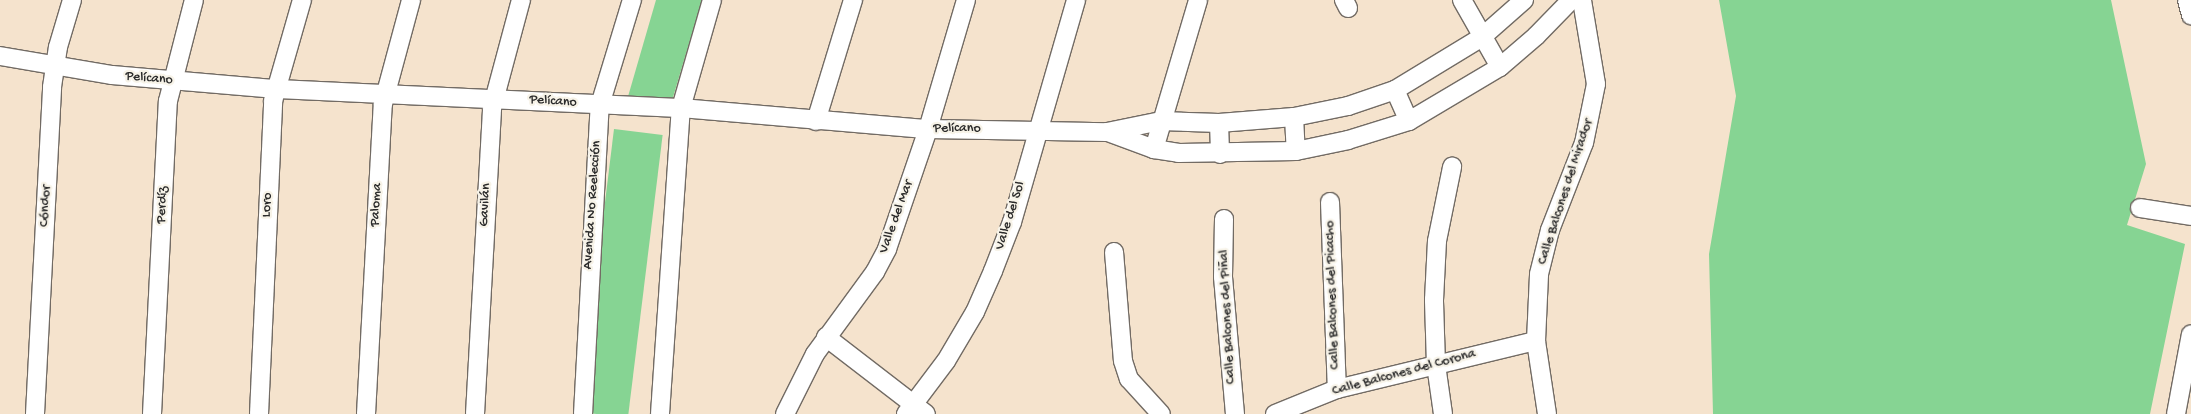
<!DOCTYPE html>
<html>
<head>
<meta charset="utf-8">
<style>
	body { margin:0 }
	#map { position:relative; width:2191px; height:414px; overflow:hidden; background:#f5e3cd; font-family:"Gochi Hand",sans-serif }
	div>[style] { position:absolute }
	[style*='--x'] { left:calc(var(--x)*1px); top:calc(var(--y)*1px); width:calc(var(--w)*1px); rotate:calc(var(--a)*1deg) }
	.green>* { inset:0; background:#86d493; transform-origin:0 0 }
	.roads { filter:drop-shadow(1px 0 #726b64) drop-shadow(-1px 0 #726b64) drop-shadow(0 1px #726b64) drop-shadow(0 -1px #726b64) }
	.minor>* { height:18px; margin:-9px; padding:0 9px; transform-origin:9px; border-radius:9px; background:#fff }
	span { translate:-50% -50%; white-space:nowrap; text-align:center; line-height:1.15; -webkit-text-stroke:4.5px #f7f3e8; paint-order:stroke }
	.street-label { font-size:14px; color:#2b2b2b }
</style>
</head>
<body>
<div id="map">
	<div class="green">
		<i style="clip-path:polygon(656px 0,702px 0,671px 104px,627px 100px)"></i>
		<i style="clip-path:polygon(1719px 0,2111px 0,2146px 164px,2127px 225px,2185px 244px,2150px 414px,1713px 414px,1709px 254px,1736px 96px)"></i>
		<i style="left:614px;top:129px;width:49px;height:285px;rotate:7deg"></i>
	</div>
	<div class="roads">
		<div class="minor">
			<i style="--x:1344;--y:0;--w:9;--a:63"></i>
			<i style="--x:1462;--y:0;--w:77;--a:60.4"></i>
			<i style="--x:2187;--y:0;--w:16;--a:75"></i>
			<i style="--x:0;--y:56;--w:114;--a:9.6"></i>
			<i style="--x:112;--y:75;--w:165;--a:4.9"></i>
			<i style="--x:276;--y:89;--w:405;--a:2.7"></i>
			<i style="--x:681;--y:108;--w:248;--a:4.9"></i>
			<i style="--x:928;--y:129;--w:179;--a:1"></i>
			<i style="--x:1107;--y:132;--w:55;--a:-11.5"></i>
			<i style="--x:1161;--y:121;--w:58;--a:2"></i>
			<i style="--x:1219;--y:123;--w:75;--a:-4.6"></i>
			<i style="--x:1294;--y:117;--w:55;--a:-11.5"></i>
			<i style="--x:1348;--y:106;--w:50;--a:-18.8"></i>
			<i style="--x:1395;--y:90;--w:102;--a:-31.3"></i>
			<i style="--x:1482;--y:37;--w:56;--a:-41.4"></i>
			<i style="--x:1395;--y:90;--w:34;--a:66"></i>
			<i style="--x:1294;--y:117;--w:34;--a:87"></i>
			<i style="--x:816;--y:121;--w:127;--a:-73"></i>
			<i style="--x:1219;--y:123;--w:31;--a:88"></i>
			<i style="--x:1108;--y:132;--w:49;--a:20.3"></i>
			<i style="--x:1154;--y:149;--w:25;--a:9"></i>
			<i style="--x:1179;--y:153;--w:117;--a:-1"></i>
			<i style="--x:1296;--y:151;--w:53;--a:-11.9"></i>
			<i style="--x:1348;--y:140;--w:64;--a:-17.3"></i>
			<i style="--x:1409;--y:121;--w:106;--a:-30.7"></i>
			<i style="--x:1500;--y:67;--w:48;--a:-40.7"></i>
			<i style="--x:1536;--y:36;--w:50;--a:-45.8"></i>
			<i style="--x:1154;--y:149;--w:155;--a:-73.5"></i>
			<i style="--x:1330;--y:202;--w:187;--a:87.9"></i>
			<i style="--x:2140;--y:208;--w:52;--a:8.9"></i>
			<i style="--x:1224;--y:219;--w:58;--a:91"></i>
			<i style="--x:1223;--y:277;--w:138;--a:85"></i>
			<i style="--x:1114;--y:252;--w:109;--a:85.3"></i>
			<i style="--x:1123;--y:361;--w:19;--a:72"></i>
			<i style="--x:1129;--y:379;--w:47;--a:47.6"></i>
			<i style="--x:826;--y:337;--w:126;--a:37.6"></i>
			<i style="--x:35;--y:414;--w:327;--a:-87"></i>
			<i style="--x:52;--y:87;--w:40;--a:-81.5"></i>
			<i style="--x:58;--y:47;--w:49;--a:-73.4"></i>
			<i style="--x:152;--y:414;--w:313;--a:-87.1"></i>
			<i style="--x:168;--y:101;--w:104;--a:-75.6"></i>
			<i style="--x:259;--y:414;--w:313;--a:-87.4"></i>
			<i style="--x:273;--y:101;--w:105;--a:-74"></i>
			<i style="--x:366;--y:414;--w:310;--a:-86.9"></i>
			<i style="--x:383;--y:104;--w:108;--a:-74.9"></i>
			<i style="--x:475;--y:414;--w:306;--a:-86.8"></i>
			<i style="--x:492;--y:108;--w:112;--a:-75"></i>
			<i style="--x:583;--y:414;--w:309;--a:-86.9"></i>
			<i style="--x:600;--y:105;--w:110;--a:-73.1"></i>
			<i style="--x:660;--y:414;--w:307;--a:-86.1"></i>
			<i style="--x:681;--y:108;--w:112;--a:-74"></i>
			<i style="--x:785;--y:414;--w:67;--a:-63.4"></i>
			<i style="--x:815;--y:354;--w:102;--a:-53.8"></i>
			<i style="--x:875;--y:272;--w:26;--a:-62"></i>
			<i style="--x:887;--y:249;--w:127;--a:-71.1"></i>
			<i style="--x:928;--y:129;--w:134;--a:-73.6"></i>
			<i style="--x:906;--y:414;--w:66;--a:-53"></i>
			<i style="--x:946;--y:361;--w:57;--a:-59.4"></i>
			<i style="--x:975;--y:312;--w:45;--a:-66.3"></i>
			<i style="--x:993;--y:271;--w:53;--a:-68.8"></i>
			<i style="--x:1012;--y:222;--w:231;--a:-73.9"></i>
			<i style="--x:1275;--y:414;--w:67;--a:-22"></i>
			<i style="--x:1337;--y:389;--w:205;--a:-13.6"></i>
			<i style="--x:1443;--y:414;--w:49;--a:-98.1"></i>
			<i style="--x:1436;--y:365;--w:65;--a:-91.8"></i>
			<i style="--x:1434;--y:300;--w:59;--a:-87.1"></i>
			<i style="--x:1437;--y:241;--w:76;--a:-78.5"></i>
			<i style="--x:1547;--y:414;--w:74;--a:-98.6"></i>
			<i style="--x:1536;--y:341;--w:67;--a:-87.4"></i>
			<i style="--x:1539;--y:274;--w:45;--a:-76"></i>
			<i style="--x:1550;--y:230;--w:93;--a:-68.7"></i>
			<i style="--x:1584;--y:143;--w:60;--a:-78.5"></i>
			<i style="--x:1596;--y:84;--w:85;--a:-99.5"></i>
			<i style="--x:2176;--y:414;--w:81;--a:-79.4"></i>
		</div>
	</div>
	<div class="street-label">
		<span style="left:149px;top:79px;rotate:5deg">Pelícano</span>
		<span style="left:553px;top:102px;rotate:4deg">Pelícano</span>
		<span style="left:957px;top:129px">Pelícano</span>
		<span style="left:1566px;top:192px;rotate:-72deg">Calle Balcones del Mirador</span>
		<span style="left:163px;top:205px;rotate:-87deg">Perdíz</span>
		<span style="left:268px;top:205px;rotate:-87deg">Loro</span>
		<span style="left:377px;top:205px;rotate:-87deg">Paloma</span>
		<span style="left:486px;top:205px;rotate:-87deg">Gavilán</span>
		<span style="left:593px;top:205px;rotate:-86deg">Avenida No Reelección</span>
		<span style="left:46px;top:206px;rotate:-87deg">Cóndor</span>
		<span style="left:1011px;top:216px;rotate:-72deg">Valle del Sol</span>
		<span style="left:897px;top:217px;rotate:-70deg">Valle del Mar</span>
		<span style="left:1333px;top:295px;rotate:-92deg">Calle Balcones del Picacho</span>
		<span style="left:1228px;top:317px;rotate:-93deg">Calle Balcones del Piñal</span>
		<span style="left:1404px;top:373px;rotate:-15deg">Calle Balcones del Corona</span>
	</div>
</div>
</body>
</html>
